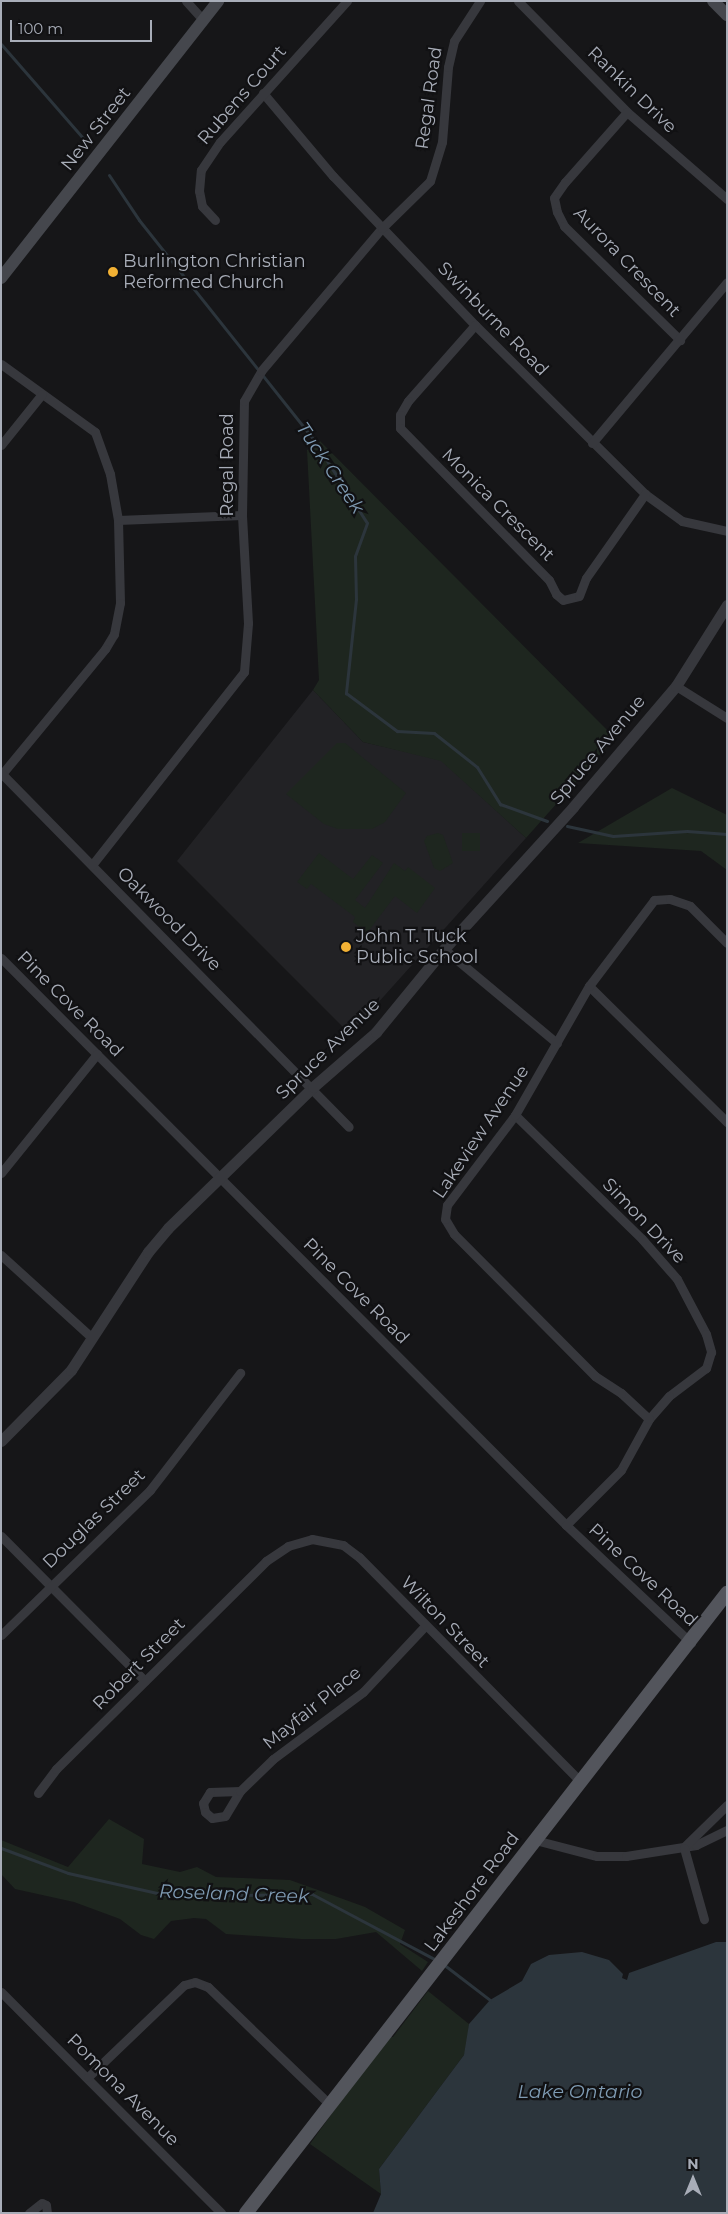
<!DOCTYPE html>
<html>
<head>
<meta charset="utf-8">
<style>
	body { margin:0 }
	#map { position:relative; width:728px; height:2214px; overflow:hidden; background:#161618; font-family:Montserrat,sans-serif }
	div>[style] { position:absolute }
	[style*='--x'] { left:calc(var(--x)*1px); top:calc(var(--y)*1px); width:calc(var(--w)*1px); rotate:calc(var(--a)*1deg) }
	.built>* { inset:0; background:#222225 }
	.green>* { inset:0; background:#1e261f; transform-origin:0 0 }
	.water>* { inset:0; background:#2c353c }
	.stream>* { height:3px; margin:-1.5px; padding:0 1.5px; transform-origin:1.5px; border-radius:1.5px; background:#2c353c }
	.minor>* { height:9px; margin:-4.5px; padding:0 4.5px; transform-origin:4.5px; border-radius:4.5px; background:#37383d }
	.tertiary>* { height:11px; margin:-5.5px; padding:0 5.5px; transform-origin:5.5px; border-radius:5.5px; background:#37383d }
	.secondary>* { height:12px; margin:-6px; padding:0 6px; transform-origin:6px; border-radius:6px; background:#45474d }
	.primary>* { height:14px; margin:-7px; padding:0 7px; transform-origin:7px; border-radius:7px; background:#53555c }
	.dots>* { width:14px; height:14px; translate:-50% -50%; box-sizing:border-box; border:2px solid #111113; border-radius:50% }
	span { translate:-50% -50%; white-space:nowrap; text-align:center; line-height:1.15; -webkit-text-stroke:4.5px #111113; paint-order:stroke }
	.street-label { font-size:18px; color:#a8adb8 }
	.poi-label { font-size:18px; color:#a8adb8 }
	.left { translate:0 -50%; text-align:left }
	.water-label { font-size:19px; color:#7f9bb3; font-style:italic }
	.frame { position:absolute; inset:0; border:2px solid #a8adb8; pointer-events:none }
	.north { position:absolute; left:668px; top:2154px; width:50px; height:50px; -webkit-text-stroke:4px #111113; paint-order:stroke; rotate:0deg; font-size:14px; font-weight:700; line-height:20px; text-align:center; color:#a8adb8 }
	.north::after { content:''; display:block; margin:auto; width:18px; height:22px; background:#a8adb8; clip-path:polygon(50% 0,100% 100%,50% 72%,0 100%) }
	.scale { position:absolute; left:10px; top:20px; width:142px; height:22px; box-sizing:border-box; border:2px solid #a8adb8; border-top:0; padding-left:6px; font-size:15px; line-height:18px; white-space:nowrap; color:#a8adb8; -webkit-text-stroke:4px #111113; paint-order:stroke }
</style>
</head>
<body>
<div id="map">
	<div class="built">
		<i style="clip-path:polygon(313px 690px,363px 742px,441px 760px,526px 838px,350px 1034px,177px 861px)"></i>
	</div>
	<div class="green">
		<i style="clip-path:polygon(320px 441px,615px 738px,526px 838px,441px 761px,363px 742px,313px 690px,319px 680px,307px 450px)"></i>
		<i style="clip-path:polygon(337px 743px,345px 743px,406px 793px,385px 822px,372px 829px,338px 829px,324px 824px,286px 794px)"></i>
		<i style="clip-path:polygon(672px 788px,727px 815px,727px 870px,701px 851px,578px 843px)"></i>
		<i style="clip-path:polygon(438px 833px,443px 835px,453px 863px,440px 871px,434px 868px,424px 841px,427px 836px)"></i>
		<i style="left:462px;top:833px;width:18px;height:18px"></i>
		<i style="clip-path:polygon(319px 853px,353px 879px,372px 855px,383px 863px,355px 900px,365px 908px,394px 863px,405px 871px,408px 867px,435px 888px,417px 913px,395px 896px,367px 933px,353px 922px,355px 917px,311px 884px,307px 889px,297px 882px)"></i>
		<i style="clip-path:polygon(109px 1819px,144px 1839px,142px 1864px,180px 1872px,197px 1867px,216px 1877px,290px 1880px,343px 1899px,365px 1907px,405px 1930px,400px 1944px,428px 1962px,422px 1971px,376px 1932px,336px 1939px,301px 1939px,226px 1934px,206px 1919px,194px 1918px,171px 1921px,154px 1939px,141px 1935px,120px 1919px,74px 1902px,15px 1889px,1px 1874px,1px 1840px,68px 1867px)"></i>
		<i style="clip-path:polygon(428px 1991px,469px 2024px,468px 2045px,464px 2055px,379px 2169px,381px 2194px,310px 2144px,387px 2037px,393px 2037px)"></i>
	</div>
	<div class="water">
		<i style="clip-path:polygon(716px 1942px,727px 1942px,727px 2213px,373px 2213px,381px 2194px,379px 2169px,464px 2055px,469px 2024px,490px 2000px,522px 1981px,531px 1964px,549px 1955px,582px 1952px,609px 1960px,623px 1974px,622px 1978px,627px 1980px,629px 1973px)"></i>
	</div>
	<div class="stream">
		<i style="--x:1;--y:44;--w:126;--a:48.9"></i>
		<i style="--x:109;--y:175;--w:54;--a:56.3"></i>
		<i style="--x:139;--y:220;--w:276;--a:51.5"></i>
		<i style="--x:311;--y:436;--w:103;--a:57.2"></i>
		<i style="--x:367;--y:523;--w:35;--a:110"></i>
		<i style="--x:355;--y:556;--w:43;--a:88.7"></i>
		<i style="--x:356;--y:599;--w:95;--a:96.1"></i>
		<i style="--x:346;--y:693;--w:64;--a:36.7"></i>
		<i style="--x:397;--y:731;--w:37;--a:3"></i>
		<i style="--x:434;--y:733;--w:55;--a:38.3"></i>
		<i style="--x:477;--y:767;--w:44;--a:58.1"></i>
		<i style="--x:500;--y:804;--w:50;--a:19.9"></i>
		<i style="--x:567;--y:826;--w:47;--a:12.3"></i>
		<i style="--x:613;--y:836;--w:74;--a:-3.9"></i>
		<i style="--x:687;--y:831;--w:40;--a:4.3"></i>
		<i style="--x:1;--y:1848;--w:72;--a:20.5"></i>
		<i style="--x:68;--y:1873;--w:105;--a:12.7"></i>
		<i style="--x:170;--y:1896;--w:142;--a:-0.8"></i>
		<i style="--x:312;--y:1894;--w:143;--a:28"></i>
		<i style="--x:443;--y:1964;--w:59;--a:37.5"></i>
	</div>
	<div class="minor">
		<i style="--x:186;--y:1;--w:25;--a:48"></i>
		<i style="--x:518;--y:1;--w:156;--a:45.5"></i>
		<i style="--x:627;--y:112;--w:133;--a:41"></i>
		<i style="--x:263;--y:93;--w:109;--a:49.9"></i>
		<i style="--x:333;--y:176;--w:206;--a:46.4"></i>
		<i style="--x:475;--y:325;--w:240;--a:44.8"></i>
		<i style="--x:645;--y:494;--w:46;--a:36.1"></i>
		<i style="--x:682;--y:521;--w:46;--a:12.5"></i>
		<i style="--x:627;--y:112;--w:94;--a:131.5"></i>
		<i style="--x:565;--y:182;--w:19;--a:125"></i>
		<i style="--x:554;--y:198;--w:14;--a:78"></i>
		<i style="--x:557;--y:212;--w:16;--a:63"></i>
		<i style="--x:564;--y:226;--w:163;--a:44.5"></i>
		<i style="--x:215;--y:220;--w:19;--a:-133"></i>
		<i style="--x:202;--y:206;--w:15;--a:-101"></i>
		<i style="--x:199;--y:191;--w:21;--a:-85"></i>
		<i style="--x:201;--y:170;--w:34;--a:-56"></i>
		<i style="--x:220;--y:142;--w:190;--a:-48"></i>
		<i style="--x:475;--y:325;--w:101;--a:131.4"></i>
		<i style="--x:408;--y:401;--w:16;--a:120"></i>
		<i style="--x:400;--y:415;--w:13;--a:90"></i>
		<i style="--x:400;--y:428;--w:213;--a:45.6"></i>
		<i style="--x:549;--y:580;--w:16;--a:63"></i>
		<i style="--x:556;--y:594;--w:9;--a:41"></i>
		<i style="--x:563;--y:600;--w:16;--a:-14"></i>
		<i style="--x:579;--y:596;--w:19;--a:-69"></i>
		<i style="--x:586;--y:578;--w:103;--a:-54.9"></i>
		<i style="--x:1;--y:364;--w:116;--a:35.9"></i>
		<i style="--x:95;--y:432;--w:45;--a:70.3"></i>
		<i style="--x:110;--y:474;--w:47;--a:80.1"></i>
		<i style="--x:118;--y:520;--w:83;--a:88.6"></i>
		<i style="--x:120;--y:603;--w:32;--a:101"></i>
		<i style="--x:114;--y:634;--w:17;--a:121"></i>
		<i style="--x:105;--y:649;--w:162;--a:129.5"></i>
		<i style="--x:592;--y:443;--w:210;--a:-50"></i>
		<i style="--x:1;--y:445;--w:65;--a:-51.2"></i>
		<i style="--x:118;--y:520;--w:124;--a:-2.3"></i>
		<i style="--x:676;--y:686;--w:60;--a:32.1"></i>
		<i style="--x:1;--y:773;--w:496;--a:45.5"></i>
		<i style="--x:92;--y:865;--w:246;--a:-51.8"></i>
		<i style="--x:244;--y:672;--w:49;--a:-85.3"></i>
		<i style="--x:248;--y:623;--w:108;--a:-93.2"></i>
		<i style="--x:242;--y:515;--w:114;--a:-89"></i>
		<i style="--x:244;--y:401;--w:34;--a:-60"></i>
		<i style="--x:261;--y:371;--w:187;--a:-49.8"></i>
		<i style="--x:382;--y:228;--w:67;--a:-44.4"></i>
		<i style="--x:430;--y:181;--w:41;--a:-72.9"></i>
		<i style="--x:442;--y:142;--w:75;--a:-85.4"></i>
		<i style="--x:448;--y:67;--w:27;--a:-77"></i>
		<i style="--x:454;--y:41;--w:48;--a:-57"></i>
		<i style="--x:444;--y:949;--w:147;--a:39.8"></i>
		<i style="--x:1;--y:958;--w:800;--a:45.1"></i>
		<i style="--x:566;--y:1525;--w:172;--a:43.3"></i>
		<i style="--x:589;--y:986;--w:194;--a:44.6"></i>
		<i style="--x:515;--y:1115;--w:177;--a:44.3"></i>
		<i style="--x:642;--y:1239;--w:53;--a:48.8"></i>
		<i style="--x:677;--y:1279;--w:62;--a:62.2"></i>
		<i style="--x:706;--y:1334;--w:19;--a:74"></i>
		<i style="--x:711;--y:1352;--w:17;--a:107"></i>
		<i style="--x:706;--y:1368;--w:46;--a:142.9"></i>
		<i style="--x:669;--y:1396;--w:30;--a:131"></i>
		<i style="--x:649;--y:1419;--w:58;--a:118.8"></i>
		<i style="--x:621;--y:1470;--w:78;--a:135"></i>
		<i style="--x:1;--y:1173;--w:153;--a:-51.1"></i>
		<i style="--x:1;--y:1255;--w:122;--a:42.3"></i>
		<i style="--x:649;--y:1419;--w:38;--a:-137"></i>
		<i style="--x:621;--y:1393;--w:31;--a:-147"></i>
		<i style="--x:595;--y:1376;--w:200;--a:-134.8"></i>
		<i style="--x:454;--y:1234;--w:17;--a:-121"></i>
		<i style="--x:445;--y:1219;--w:14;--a:-82"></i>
		<i style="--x:447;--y:1205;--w:113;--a:-52.9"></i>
		<i style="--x:515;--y:1115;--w:149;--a:-60.2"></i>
		<i style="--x:589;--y:986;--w:108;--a:-52.9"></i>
		<i style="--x:654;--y:900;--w:16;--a:-4"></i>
		<i style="--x:670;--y:899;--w:21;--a:19"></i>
		<i style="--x:690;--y:906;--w:52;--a:45"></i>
		<i style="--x:1;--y:1536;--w:204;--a:45.2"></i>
		<i style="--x:1;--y:1635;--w:208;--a:-44.2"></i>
		<i style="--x:150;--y:1490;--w:148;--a:-52.4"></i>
		<i style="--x:240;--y:1791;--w:30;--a:178"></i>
		<i style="--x:210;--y:1792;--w:13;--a:122"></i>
		<i style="--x:203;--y:1803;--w:9;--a:77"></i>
		<i style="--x:205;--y:1812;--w:9;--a:41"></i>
		<i style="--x:212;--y:1818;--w:13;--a:-9"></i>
		<i style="--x:225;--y:1816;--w:29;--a:-59"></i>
		<i style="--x:240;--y:1791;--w:46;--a:-44.1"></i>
		<i style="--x:273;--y:1759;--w:112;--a:-36.7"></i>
		<i style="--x:363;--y:1692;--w:91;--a:-46.8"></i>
		<i style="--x:38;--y:1793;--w:30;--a:-53"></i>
		<i style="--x:56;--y:1769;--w:296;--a:-44.7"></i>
		<i style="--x:266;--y:1561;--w:27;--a:-34"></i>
		<i style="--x:288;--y:1546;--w:25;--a:-16"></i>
		<i style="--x:312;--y:1539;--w:32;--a:11"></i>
		<i style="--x:343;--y:1545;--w:20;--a:37"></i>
		<i style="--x:359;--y:1557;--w:316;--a:45.4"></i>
		<i style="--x:535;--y:1840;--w:64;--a:14.5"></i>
		<i style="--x:597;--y:1856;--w:29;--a:0"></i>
		<i style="--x:626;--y:1856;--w:71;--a:-8.9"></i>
		<i style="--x:696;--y:1845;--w:34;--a:-26"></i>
		<i style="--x:684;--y:1847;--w:60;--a:-44.3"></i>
		<i style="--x:684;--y:1848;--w:74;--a:74.3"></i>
		<i style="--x:1;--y:1992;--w:312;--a:45.1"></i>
		<i style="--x:88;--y:2077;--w:133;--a:-43.8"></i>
		<i style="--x:184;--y:1985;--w:11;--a:-15"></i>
		<i style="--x:195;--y:1982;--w:14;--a:21"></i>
		<i style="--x:208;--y:1987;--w:170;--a:44"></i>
		<i style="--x:29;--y:2213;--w:16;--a:-38"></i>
		<i style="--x:42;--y:2203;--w:4;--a:27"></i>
		<i style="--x:46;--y:2205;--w:8;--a:83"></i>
	</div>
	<div class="tertiary">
		<i style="--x:1;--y:1441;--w:100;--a:-45.4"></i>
		<i style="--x:71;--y:1370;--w:141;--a:-56.9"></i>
		<i style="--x:148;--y:1252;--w:31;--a:-50"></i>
		<i style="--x:168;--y:1228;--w:202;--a:-44.2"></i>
		<i style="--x:313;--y:1087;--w:84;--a:-41.1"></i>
		<i style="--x:376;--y:1032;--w:107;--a:-50.7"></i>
		<i style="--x:444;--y:949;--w:192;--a:-47.7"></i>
		<i style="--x:573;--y:807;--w:159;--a:-49.6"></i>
		<i style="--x:676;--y:686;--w:96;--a:-57.8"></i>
	</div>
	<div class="secondary">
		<i style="--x:713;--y:1;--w:20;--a:45"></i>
		<i style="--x:1;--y:278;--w:352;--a:-51.9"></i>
	</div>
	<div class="primary">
		<i style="--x:246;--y:2213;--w:785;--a:-52.2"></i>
	</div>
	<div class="dots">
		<i style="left:113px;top:272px;background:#f2b134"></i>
		<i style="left:346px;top:947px;background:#f2b134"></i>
	</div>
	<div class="street-label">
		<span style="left:632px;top:90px;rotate:44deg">Rankin Drive</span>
		<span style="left:242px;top:95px;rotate:-49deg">Rubens Court</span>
		<span style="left:429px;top:98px;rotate:-82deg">Regal Road</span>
		<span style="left:96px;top:129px;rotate:-52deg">New Street</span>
		<span style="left:627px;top:262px;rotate:46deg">Aurora Crescent</span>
		<span style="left:493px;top:319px;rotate:46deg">Swinburne Road</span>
		<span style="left:227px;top:465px;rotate:-90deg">Regal Road</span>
		<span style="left:498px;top:505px;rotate:45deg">Monica Crescent</span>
		<span style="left:598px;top:750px;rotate:-50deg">Spruce Avenue</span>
		<span style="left:169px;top:919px;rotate:45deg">Oakwood Drive</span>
		<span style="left:70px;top:1004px;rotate:45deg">Pine Cove Road</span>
		<span style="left:328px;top:1049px;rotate:-44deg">Spruce Avenue</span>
		<span style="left:481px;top:1132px;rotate:-56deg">Lakeview Avenue</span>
		<span style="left:644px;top:1221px;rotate:46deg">Simon Drive</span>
		<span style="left:356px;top:1291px;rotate:45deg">Pine Cove Road</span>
		<span style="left:94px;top:1519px;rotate:-44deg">Douglas Street</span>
		<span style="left:643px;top:1575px;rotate:43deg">Pine Cove Road</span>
		<span style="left:445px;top:1622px;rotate:46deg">Wilton Street</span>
		<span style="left:139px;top:1664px;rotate:-45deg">Robert Street</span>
		<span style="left:312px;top:1708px;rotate:-39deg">Mayfair Place</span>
		<span style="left:472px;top:1892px;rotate:-53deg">Lakeshore Road</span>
		<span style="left:123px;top:2090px;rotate:45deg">Pomona Avenue</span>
	</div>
	<div class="poi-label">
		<span class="left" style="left:123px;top:272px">Burlington Christian<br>Reformed Church</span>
		<span class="left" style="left:356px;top:947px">John T. Tuck<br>Public School</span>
	</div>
	<div class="water-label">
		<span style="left:330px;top:468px;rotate:56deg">Tuck Creek</span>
		<span style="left:234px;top:1894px;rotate:2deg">Roseland Creek</span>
		<span style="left:580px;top:2092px">Lake Ontario</span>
	</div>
	<div class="frame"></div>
	<div class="north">N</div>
	<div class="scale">100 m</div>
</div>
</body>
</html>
